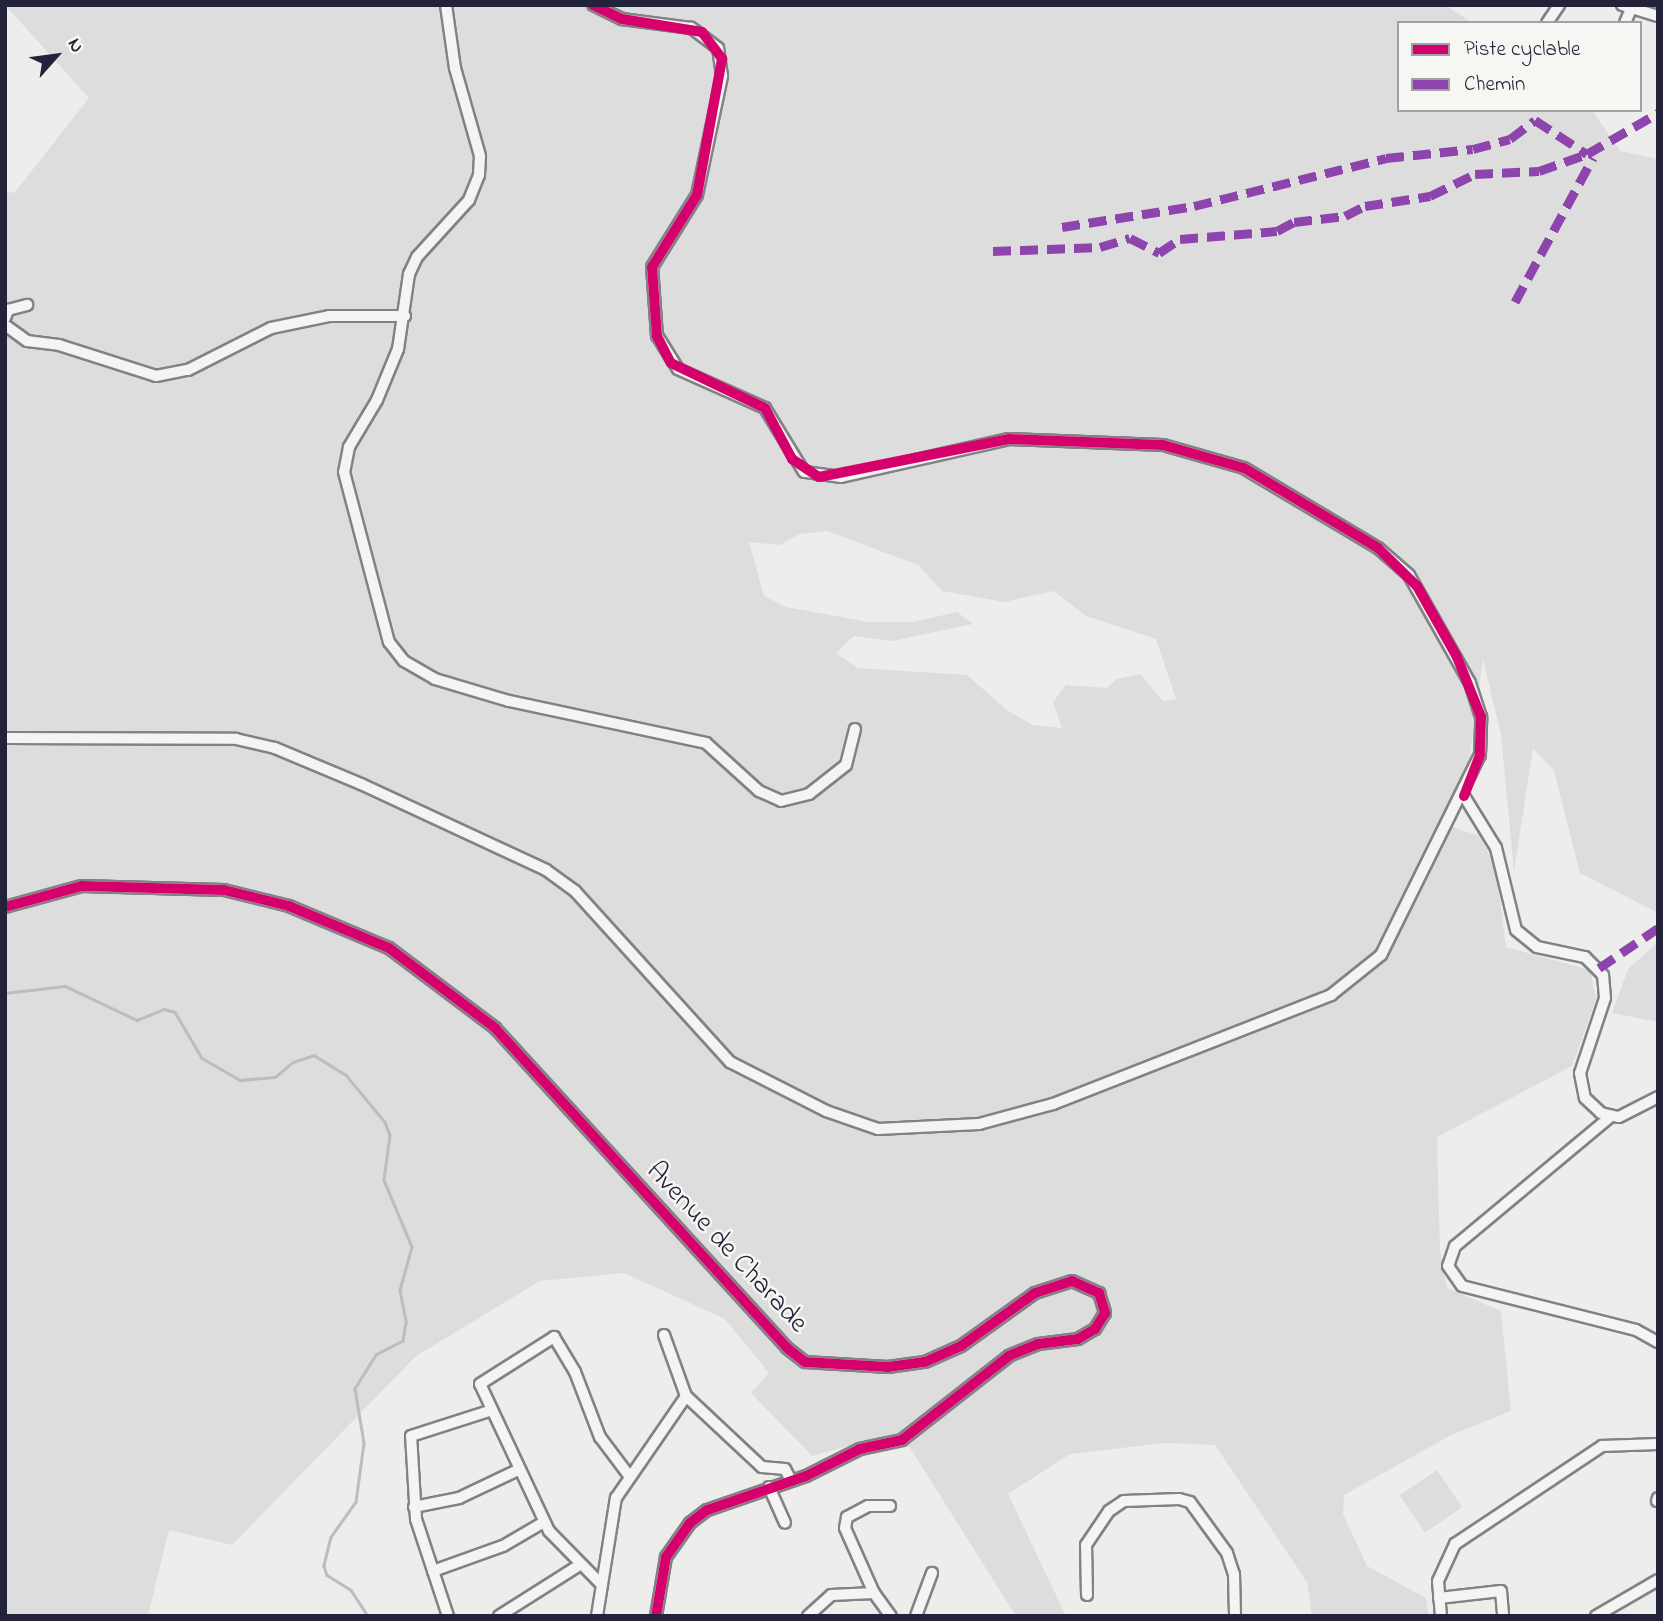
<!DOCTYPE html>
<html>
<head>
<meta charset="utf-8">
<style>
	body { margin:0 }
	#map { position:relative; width:1663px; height:1621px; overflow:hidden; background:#ededec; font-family:"Indie Flower",sans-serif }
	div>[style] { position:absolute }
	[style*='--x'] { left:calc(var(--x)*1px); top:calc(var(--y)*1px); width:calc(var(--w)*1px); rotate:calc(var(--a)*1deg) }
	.built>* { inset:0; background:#ddd; transform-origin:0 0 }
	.stream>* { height:2.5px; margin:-1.25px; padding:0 1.25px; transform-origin:1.25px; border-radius:1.25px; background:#bcbcc1 }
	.roads { filter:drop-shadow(2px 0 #828286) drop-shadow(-2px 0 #828286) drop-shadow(0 2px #828286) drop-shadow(0 -2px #828286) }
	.minor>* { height:10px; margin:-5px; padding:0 5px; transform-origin:5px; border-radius:5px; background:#f4f4f2 }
	.quiet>* { height:9px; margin-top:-4.5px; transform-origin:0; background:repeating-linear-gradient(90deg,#8e44ad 0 18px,transparent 0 27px) }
	.cycleway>* { height:10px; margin:-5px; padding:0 5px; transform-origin:5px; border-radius:5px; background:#d6006c }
	span { translate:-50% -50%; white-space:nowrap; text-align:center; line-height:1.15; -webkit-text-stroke:5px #f6f6f2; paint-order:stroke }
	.street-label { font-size:28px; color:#22223b }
	.frame { position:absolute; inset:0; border:7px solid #22223b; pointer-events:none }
	.legend { position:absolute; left:1397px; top:21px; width:245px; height:91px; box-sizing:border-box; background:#f6f6f2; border:2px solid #a1a1a9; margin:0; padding:9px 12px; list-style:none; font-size:21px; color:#22223b }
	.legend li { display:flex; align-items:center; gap:14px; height:35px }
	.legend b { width:35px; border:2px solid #a1a1a9 }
	.north { position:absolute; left:21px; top:21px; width:70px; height:70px; -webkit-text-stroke:5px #f6f6f2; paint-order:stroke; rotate:62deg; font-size:19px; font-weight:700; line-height:28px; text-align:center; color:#22223b }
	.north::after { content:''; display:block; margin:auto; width:24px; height:32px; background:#22223b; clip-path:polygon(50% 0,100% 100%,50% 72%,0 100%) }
</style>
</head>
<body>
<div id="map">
	<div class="built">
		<i style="clip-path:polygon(evenodd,5px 5px,1445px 5px,1473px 23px,1399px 23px,1399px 110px,1592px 110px,1620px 151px,1658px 159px,1658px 913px,1580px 873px,1554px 771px,1533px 748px,1514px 872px,1501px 735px,1483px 659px,1469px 761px,1441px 823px,1479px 836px,1496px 866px,1506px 947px,1590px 970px,1596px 999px,1572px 1066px,1437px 1137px,1440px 1250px,1447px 1288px,1501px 1311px,1511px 1411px,1451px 1435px,1344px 1495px,1343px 1514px,1367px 1566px,1426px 1598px,1429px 1616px,1312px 1616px,1307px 1582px,1215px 1445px,1164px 1443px,1070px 1454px,1008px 1494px,1066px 1616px,1016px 1616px,900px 1432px,812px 1456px,751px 1393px,769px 1373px,725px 1319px,624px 1273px,540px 1281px,416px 1356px,232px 1545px,169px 1530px,148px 1616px,5px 1616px,5px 193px,15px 192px,89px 98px,5px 5px,827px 531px,918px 565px,942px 591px,1004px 602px,1054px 591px,1086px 616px,1156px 639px,1176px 699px,1163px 701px,1140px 674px,1117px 679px,1107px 688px,1066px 685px,1053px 702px,1062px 728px,1033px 725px,1008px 711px,967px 675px,858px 668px,836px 653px,854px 636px,892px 641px,973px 624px,957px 612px,913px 622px,869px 622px,786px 607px,764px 596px,749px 542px,780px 545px,800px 534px,827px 531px)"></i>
		<i style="clip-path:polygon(1658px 942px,1658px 1022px,1612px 1013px,1628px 969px)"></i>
		<i style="left:1437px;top:1470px;width:45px;height:45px;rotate:56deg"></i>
	</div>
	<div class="stream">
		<i style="--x:5;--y:993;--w:60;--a:-6.7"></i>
		<i style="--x:65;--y:986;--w:80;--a:25.3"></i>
		<i style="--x:137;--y:1020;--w:29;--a:-22"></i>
		<i style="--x:164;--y:1009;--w:11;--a:15"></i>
		<i style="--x:175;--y:1012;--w:53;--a:59.6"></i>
		<i style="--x:202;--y:1058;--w:44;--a:30.1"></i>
		<i style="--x:240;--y:1080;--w:35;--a:-5"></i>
		<i style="--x:275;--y:1077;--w:23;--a:-40"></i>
		<i style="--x:293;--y:1062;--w:22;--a:-18"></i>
		<i style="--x:314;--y:1055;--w:38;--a:32"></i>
		<i style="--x:346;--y:1075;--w:61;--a:50.3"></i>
		<i style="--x:385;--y:1122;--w:14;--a:69"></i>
		<i style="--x:390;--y:1135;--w:45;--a:97.6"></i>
		<i style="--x:384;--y:1180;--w:73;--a:67.3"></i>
		<i style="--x:412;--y:1247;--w:45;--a:105.6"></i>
		<i style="--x:400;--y:1290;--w:33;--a:79"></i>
		<i style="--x:406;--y:1322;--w:19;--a:99"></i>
		<i style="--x:403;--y:1341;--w:30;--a:153"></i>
		<i style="--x:376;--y:1355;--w:40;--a:122"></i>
		<i style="--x:355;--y:1389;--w:55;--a:80.5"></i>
		<i style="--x:364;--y:1443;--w:60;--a:97.7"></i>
		<i style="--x:356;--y:1502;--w:43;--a:125.5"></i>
		<i style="--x:331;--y:1537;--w:30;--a:104"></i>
		<i style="--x:324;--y:1566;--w:9;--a:72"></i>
		<i style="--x:327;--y:1575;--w:28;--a:32"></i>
		<i style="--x:351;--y:1590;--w:31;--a:57"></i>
	</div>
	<div class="roads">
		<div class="minor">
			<i style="--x:446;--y:5;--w:64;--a:81.9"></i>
			<i style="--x:455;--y:68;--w:91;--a:74.1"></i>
			<i style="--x:480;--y:156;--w:19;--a:93"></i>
			<i style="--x:479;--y:175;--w:27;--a:112"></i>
			<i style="--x:469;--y:200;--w:77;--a:132.4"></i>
			<i style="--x:417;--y:257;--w:19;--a:115"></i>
			<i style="--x:409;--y:274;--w:76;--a:98.3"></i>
			<i style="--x:398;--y:349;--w:55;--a:112.4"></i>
			<i style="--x:377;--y:400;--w:55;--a:120.8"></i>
			<i style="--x:349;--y:447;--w:25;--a:101"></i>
			<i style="--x:344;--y:472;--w:176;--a:75.2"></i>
			<i style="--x:389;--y:642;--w:24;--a:52"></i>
			<i style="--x:404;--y:661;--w:36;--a:30"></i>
			<i style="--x:435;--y:679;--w:77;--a:16.6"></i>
			<i style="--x:509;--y:701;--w:201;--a:12"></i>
			<i style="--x:706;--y:743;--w:72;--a:42.2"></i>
			<i style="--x:759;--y:791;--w:24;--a:24"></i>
			<i style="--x:781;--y:801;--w:29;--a:-14"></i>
			<i style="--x:809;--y:794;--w:47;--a:-38.1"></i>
			<i style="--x:846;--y:765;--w:37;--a:-76"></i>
			<i style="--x:1622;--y:5;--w:38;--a:17"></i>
			<i style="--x:1547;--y:23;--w:22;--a:-56"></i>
			<i style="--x:1625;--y:23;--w:15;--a:-67"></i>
			<i style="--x:5;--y:318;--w:9;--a:-69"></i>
			<i style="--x:8;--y:310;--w:20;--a:-15"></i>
			<i style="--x:5;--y:325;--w:27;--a:36"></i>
			<i style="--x:27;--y:341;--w:32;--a:7"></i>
			<i style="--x:59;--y:345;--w:102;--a:17.7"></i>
			<i style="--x:156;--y:376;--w:33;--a:-11"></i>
			<i style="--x:188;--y:370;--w:93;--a:-26.8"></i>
			<i style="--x:271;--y:328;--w:59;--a:-11.7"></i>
			<i style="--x:329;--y:316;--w:76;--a:0"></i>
			<i style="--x:5;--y:738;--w:231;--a:0.2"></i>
			<i style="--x:236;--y:739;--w:40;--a:13"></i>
			<i style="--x:275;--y:748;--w:93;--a:22.7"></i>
			<i style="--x:361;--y:784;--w:204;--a:24.9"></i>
			<i style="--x:546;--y:870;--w:36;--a:36"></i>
			<i style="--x:575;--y:891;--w:231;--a:47.8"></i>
			<i style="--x:730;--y:1062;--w:108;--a:27"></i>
			<i style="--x:826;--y:1111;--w:55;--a:19.1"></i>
			<i style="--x:878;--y:1129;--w:101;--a:-2.8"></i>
			<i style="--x:979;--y:1124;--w:77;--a:-15.1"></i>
			<i style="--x:1053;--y:1104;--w:299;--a:-21.4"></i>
			<i style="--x:1331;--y:995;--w:64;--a:-38.7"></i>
			<i style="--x:1381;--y:955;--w:223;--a:-63.7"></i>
			<i style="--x:1480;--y:755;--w:38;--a:-88"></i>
			<i style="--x:1481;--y:717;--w:36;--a:-108"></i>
			<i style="--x:1470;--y:683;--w:124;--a:-119.5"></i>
			<i style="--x:1409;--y:575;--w:41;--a:-138.9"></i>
			<i style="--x:1378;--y:548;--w:156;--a:-149.2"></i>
			<i style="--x:1244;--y:468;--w:84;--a:-164.1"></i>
			<i style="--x:1163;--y:445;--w:154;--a:-177.8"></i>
			<i style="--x:1009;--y:439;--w:172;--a:167.3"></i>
			<i style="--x:841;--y:477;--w:37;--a:-172"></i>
			<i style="--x:804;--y:472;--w:75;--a:-121.4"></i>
			<i style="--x:765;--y:408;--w:95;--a:-155.9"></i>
			<i style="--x:678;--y:369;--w:39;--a:-122"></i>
			<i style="--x:657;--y:336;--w:69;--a:-94.1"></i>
			<i style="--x:652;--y:267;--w:85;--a:-58"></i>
			<i style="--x:697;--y:195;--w:122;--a:-78.1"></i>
			<i style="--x:722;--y:76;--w:28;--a:-98"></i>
			<i style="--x:718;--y:48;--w:34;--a:-143"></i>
			<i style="--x:691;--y:28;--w:70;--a:-172.6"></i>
			<i style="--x:622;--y:19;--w:32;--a:-154"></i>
			<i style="--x:1464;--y:796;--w:61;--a:58.4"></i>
			<i style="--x:1496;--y:848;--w:84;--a:76.3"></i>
			<i style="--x:1516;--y:930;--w:27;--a:39"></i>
			<i style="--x:1537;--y:947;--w:49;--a:11.8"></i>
			<i style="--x:1585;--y:957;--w:25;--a:45"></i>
			<i style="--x:1603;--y:975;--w:23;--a:85"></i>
			<i style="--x:1605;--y:998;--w:79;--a:108.4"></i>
			<i style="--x:1580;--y:1073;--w:25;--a:79"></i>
			<i style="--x:1585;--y:1098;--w:22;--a:43"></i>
			<i style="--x:1601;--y:1113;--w:18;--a:13"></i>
			<i style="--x:1619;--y:1117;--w:44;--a:-27.1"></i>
			<i style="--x:5;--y:907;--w:80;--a:-15.3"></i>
			<i style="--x:82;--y:886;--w:142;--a:1.6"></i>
			<i style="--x:224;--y:890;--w:67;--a:13.8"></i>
			<i style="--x:289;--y:906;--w:108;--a:22.8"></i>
			<i style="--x:389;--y:948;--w:133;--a:37"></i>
			<i style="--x:495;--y:1028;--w:433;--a:47.6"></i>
			<i style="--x:787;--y:1348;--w:23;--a:38"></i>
			<i style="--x:805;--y:1362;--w:83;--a:3.4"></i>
			<i style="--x:888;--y:1367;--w:37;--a:-8"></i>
			<i style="--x:925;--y:1362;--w:39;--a:-24"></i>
			<i style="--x:961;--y:1346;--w:91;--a:-35.6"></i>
			<i style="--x:1035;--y:1293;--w:39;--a:-18"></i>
			<i style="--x:1072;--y:1281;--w:30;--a:24"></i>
			<i style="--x:1099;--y:1293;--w:21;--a:73"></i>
			<i style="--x:1105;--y:1313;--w:19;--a:122"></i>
			<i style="--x:1095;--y:1329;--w:20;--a:150"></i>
			<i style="--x:1078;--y:1339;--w:40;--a:172.9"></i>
			<i style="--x:1038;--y:1344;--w:31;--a:158"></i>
			<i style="--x:1009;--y:1356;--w:136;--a:141.9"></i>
			<i style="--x:902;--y:1440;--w:43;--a:167.9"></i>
			<i style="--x:860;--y:1449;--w:60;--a:153.4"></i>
			<i style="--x:806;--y:1476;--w:105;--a:161"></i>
			<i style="--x:707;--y:1510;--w:21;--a:143"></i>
			<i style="--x:690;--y:1523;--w:42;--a:125.2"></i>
			<i style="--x:666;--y:1557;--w:60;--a:99.6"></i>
			<i style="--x:1610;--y:1117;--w:202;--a:140.2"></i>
			<i style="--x:1455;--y:1246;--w:21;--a:109"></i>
			<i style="--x:1448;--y:1266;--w:24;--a:55"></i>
			<i style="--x:1462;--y:1286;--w:179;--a:14.2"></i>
			<i style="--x:1636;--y:1330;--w:25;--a:29"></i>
			<i style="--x:664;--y:1335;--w:65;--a:70.2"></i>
			<i style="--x:686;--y:1396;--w:104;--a:43.1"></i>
			<i style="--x:762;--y:1467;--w:23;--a:5"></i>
			<i style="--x:785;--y:1469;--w:13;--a:63"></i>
			<i style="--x:769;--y:1487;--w:39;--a:66"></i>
			<i style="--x:1657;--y:1501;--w:3;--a:-72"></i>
			<i style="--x:890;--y:1506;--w:22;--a:180"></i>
			<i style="--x:868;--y:1506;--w:24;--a:152"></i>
			<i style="--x:847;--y:1517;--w:11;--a:100"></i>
			<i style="--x:845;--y:1528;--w:71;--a:66"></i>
			<i style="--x:874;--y:1593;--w:29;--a:54"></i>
			<i style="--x:414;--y:1507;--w:46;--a:-11.3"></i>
			<i style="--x:459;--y:1498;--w:65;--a:-25.4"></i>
			<i style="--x:433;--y:1571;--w:74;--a:-19.7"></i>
			<i style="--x:503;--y:1546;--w:48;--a:-30.3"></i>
			<i style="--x:602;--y:1585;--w:76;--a:-134.5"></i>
			<i style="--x:549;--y:1531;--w:162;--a:-115.1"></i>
			<i style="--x:480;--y:1384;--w:88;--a:-32.4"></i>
			<i style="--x:554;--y:1337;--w:41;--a:59"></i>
			<i style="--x:575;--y:1372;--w:70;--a:69"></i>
			<i style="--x:600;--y:1437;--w:50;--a:53.1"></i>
			<i style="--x:1087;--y:1595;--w:50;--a:-91.1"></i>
			<i style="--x:1086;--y:1545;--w:41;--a:-55.9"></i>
			<i style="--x:1109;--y:1511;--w:18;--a:-34"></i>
			<i style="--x:1124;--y:1501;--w:55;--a:-2.1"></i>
			<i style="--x:1179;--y:1499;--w:11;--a:15"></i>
			<i style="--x:1190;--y:1502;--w:63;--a:54"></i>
			<i style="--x:1227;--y:1553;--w:22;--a:72"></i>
			<i style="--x:1234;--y:1574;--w:42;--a:88.6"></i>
			<i style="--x:1439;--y:1598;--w:62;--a:-6.4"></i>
			<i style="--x:1501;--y:1591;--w:23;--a:85"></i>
			<i style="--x:448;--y:1616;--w:102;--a:-108.3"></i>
			<i style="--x:416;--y:1519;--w:83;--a:-93.4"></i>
			<i style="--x:411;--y:1436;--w:82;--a:-17.8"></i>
			<i style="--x:499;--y:1616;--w:93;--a:-32.3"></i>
			<i style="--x:597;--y:1616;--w:120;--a:-80.9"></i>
			<i style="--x:616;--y:1498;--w:124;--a:-55.5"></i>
			<i style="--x:808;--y:1616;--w:31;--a:-42"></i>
			<i style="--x:831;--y:1595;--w:43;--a:-2.7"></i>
			<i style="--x:916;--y:1616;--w:46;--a:-69.6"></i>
			<i style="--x:1441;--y:1616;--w:35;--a:-95"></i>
			<i style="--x:1438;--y:1581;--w:41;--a:-65.3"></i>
			<i style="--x:1455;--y:1544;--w:177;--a:-33.7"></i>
			<i style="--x:1602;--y:1446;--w:56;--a:-2"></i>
			<i style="--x:1596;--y:1616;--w:72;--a:-30.1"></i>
		</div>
	</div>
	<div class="quiet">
		<i style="--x:1062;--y:227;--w:134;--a:-9"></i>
		<i style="--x:1194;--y:206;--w:198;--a:-14"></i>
		<i style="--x:1386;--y:158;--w:87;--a:-5.9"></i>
		<i style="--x:1473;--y:149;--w:38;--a:-15"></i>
		<i style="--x:1510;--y:139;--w:31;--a:-37"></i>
		<i style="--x:1535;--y:120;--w:62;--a:33.2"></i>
		<i style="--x:993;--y:251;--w:107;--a:-2.1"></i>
		<i style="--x:1100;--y:247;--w:31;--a:-17"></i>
		<i style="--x:1130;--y:238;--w:33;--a:27"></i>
		<i style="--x:1159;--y:253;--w:25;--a:-34"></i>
		<i style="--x:1180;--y:239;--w:97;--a:-4.7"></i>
		<i style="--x:1277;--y:231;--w:19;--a:-28"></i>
		<i style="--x:1294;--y:222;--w:51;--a:-6.7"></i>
		<i style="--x:1345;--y:216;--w:22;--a:-27"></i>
		<i style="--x:1365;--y:206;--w:66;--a:-8.7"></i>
		<i style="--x:1430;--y:196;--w:50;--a:-26.1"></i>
		<i style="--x:1475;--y:174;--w:64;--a:-2.7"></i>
		<i style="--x:1539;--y:171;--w:51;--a:-19.5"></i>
		<i style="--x:1587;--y:154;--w:82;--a:-30"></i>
		<i style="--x:1515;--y:302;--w:164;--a:-61.6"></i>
		<i style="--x:1599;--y:968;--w:71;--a:-34.1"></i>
	</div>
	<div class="cycleway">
		<i style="--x:593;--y:5;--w:32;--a:26"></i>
		<i style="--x:622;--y:19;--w:81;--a:9.2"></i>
		<i style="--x:702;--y:32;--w:34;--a:53"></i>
		<i style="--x:722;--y:59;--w:138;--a:100.4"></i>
		<i style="--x:697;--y:195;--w:85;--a:122"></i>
		<i style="--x:652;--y:267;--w:69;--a:85.9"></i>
		<i style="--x:657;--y:336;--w:30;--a:63"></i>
		<i style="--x:671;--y:363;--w:104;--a:25.6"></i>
		<i style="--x:765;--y:408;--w:58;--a:62.1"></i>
		<i style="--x:792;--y:459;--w:32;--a:34"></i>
		<i style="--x:819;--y:477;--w:194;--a:-11.3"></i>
		<i style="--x:1009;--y:439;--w:154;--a:2.2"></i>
		<i style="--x:1163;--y:445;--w:84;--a:15.9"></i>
		<i style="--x:1244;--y:468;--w:156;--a:30.8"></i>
		<i style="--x:1378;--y:548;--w:54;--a:44.3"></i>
		<i style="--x:1417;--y:586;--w:81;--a:60.6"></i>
		<i style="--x:1457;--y:657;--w:65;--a:68.2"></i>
		<i style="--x:1481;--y:717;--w:38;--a:92"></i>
		<i style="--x:1480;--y:755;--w:44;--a:111.3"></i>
		<i style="--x:5;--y:907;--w:80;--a:-15.3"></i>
		<i style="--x:82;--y:886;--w:142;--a:1.6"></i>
		<i style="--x:224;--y:890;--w:67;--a:13.8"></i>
		<i style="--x:289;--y:906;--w:108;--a:22.8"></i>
		<i style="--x:389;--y:948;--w:133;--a:37"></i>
		<i style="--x:495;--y:1028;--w:433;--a:47.6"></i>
		<i style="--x:787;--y:1348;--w:23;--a:38"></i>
		<i style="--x:805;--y:1362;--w:83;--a:3.4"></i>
		<i style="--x:888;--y:1367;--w:37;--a:-8"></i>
		<i style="--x:925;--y:1362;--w:39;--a:-24"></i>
		<i style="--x:961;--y:1346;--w:91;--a:-35.6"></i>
		<i style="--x:1035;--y:1293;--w:39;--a:-18"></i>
		<i style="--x:1072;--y:1281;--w:30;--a:24"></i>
		<i style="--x:1099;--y:1293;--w:21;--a:73"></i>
		<i style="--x:1105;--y:1313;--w:19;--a:122"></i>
		<i style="--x:1095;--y:1329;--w:20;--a:150"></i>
		<i style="--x:1078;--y:1339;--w:40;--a:172.9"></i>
		<i style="--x:1038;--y:1344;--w:31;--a:158"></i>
		<i style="--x:1009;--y:1356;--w:136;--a:141.9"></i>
		<i style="--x:902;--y:1440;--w:43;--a:167.9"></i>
		<i style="--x:860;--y:1449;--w:60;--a:153.4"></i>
		<i style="--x:806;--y:1476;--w:105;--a:161"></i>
		<i style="--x:707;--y:1510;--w:21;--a:143"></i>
		<i style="--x:690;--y:1523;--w:42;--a:125.2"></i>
		<i style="--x:666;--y:1557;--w:60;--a:99.6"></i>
	</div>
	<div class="street-label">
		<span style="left:726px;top:1248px;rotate:47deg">Avenue de Charade</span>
	</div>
	<div class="frame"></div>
	<ul class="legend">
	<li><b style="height:9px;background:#d6006c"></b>Piste cyclable</li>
	<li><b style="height:9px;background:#8e44ad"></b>Chemin</li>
	</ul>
	<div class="north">N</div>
</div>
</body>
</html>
